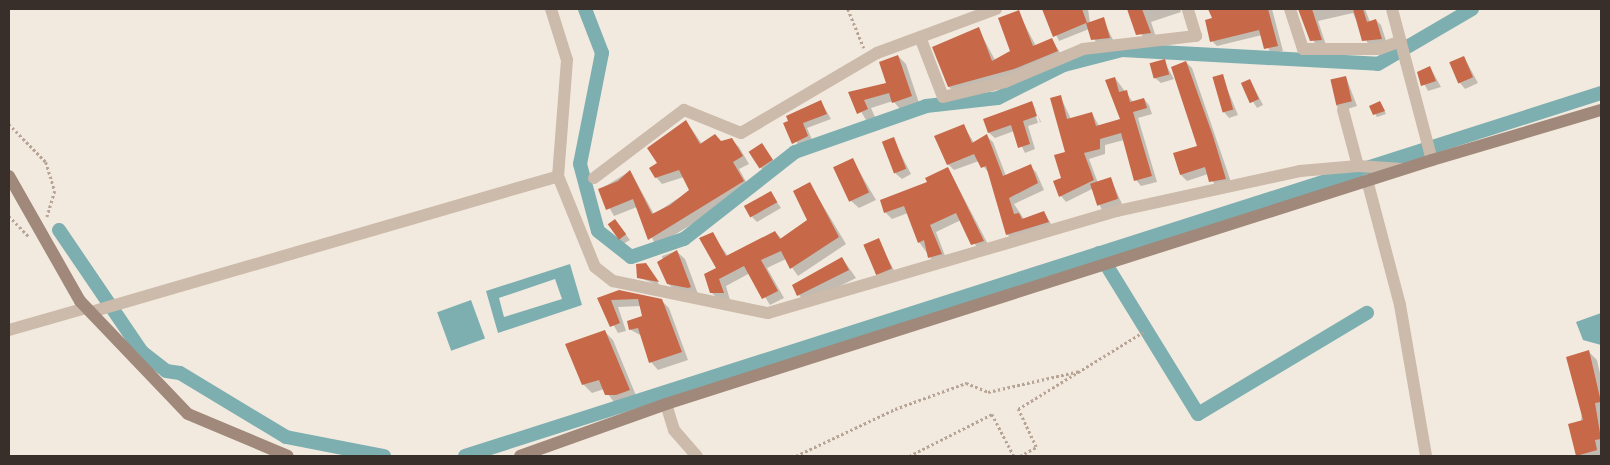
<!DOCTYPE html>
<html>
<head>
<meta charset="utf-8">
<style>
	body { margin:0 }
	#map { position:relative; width:1610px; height:465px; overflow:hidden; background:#f3eadf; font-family:"Source Sans 3",sans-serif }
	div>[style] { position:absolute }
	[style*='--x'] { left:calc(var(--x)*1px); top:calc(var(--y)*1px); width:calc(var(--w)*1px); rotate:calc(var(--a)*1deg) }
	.water>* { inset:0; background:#7dafb1; transform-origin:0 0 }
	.shadow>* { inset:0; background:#0003 }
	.canal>* { height:14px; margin:-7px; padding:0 7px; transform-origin:7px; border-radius:7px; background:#7dafb1 }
	.building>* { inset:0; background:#c76849; transform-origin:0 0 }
	.path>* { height:2.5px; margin-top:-1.25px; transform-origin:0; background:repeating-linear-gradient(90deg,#b8a494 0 2.5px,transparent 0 5px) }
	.street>* { height:12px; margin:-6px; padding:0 6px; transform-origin:6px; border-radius:6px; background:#ccbaaa }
	.secondary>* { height:12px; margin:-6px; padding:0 6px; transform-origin:6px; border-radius:6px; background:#a0897b }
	span { translate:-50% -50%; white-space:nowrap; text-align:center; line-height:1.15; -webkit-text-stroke:4px #faf4ec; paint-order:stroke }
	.frame { position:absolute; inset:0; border:10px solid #392f2a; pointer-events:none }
</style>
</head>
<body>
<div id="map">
	<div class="water">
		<i style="clip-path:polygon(evenodd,570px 264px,582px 305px,498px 333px,486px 291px,570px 264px,555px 279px,562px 299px,504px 317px,499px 298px,555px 279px)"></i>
		<i style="left:471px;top:300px;width:41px;height:36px;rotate:70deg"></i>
		<i style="clip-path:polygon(1601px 313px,1601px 345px,1583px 340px,1576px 322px)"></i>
	</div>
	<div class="shadow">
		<i style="clip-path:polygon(1044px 9px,1088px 9px,1090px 23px,1103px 19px,1114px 42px,1097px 44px,1089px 29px,1059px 41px)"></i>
		<i style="clip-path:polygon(1129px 9px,1180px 9px,1181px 12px,1151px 22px,1157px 40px,1145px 41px)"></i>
		<i style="clip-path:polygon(1209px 9px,1220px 9px,1222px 17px,1272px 9px,1283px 51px,1271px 54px,1262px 35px,1217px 46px,1212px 41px,1214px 19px)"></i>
		<i style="clip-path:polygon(1300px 9px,1365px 9px,1370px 22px,1376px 20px,1381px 25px,1387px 44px,1369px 46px,1353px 13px,1318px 21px,1326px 45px,1316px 46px)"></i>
		<i style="clip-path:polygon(1018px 12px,1036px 46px,1052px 40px,1064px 59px,957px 94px,949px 87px,934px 47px,978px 28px,995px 60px,1012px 52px)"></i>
		<i style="clip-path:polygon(898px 56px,906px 64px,919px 103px,901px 110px,893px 101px,871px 108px,875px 117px,866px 120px,850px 93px,888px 84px)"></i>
		<i style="clip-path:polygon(1464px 57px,1478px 83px,1465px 89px,1460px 83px)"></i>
		<i style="clip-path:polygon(1164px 61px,1174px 79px,1161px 83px,1155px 78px)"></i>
		<i style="clip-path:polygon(1186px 62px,1192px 68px,1232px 185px,1217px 188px,1208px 174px,1187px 181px,1181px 175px,1199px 147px)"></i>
		<i style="clip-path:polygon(1430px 67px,1441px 87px,1428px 91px,1418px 72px)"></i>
		<i style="clip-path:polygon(1222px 76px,1238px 115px,1229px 118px,1224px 112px)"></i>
		<i style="clip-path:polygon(1346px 77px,1357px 106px,1341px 111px,1336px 105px)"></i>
		<i style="clip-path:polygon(1115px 78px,1133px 102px,1144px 99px,1149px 105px,1152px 114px,1138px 118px,1157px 182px,1141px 186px,1136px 180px,1124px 140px,1105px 145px,1105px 154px,1089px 159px,1098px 183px,1111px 179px,1122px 204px,1102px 210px,1092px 189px,1066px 202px,1061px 196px,1066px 153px,1060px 96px,1071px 119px,1092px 113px,1099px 126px,1122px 120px)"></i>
		<i style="clip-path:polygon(1250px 80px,1263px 105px,1257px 108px,1242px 84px)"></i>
		<i style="clip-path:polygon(821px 102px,831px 119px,807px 128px,813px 142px,799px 149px,790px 121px)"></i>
		<i style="clip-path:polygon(evenodd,1032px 102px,1041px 122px,1028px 126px,1035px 149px,1025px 153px,1014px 131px,995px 138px,989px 133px,985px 120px,1032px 102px,1033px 107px,1035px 107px,1040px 122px,1038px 123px,1033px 107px)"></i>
		<i style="clip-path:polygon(1380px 102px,1386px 114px,1377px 117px,1371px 107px)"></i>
		<i style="clip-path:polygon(686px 121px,702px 144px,732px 140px,739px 147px,749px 164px,739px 169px,750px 189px,656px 246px,637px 207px,614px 216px,599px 190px,630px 171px,654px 214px,691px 190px,684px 177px,662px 184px,656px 177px)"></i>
		<i style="clip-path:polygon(964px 126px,974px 143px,986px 136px,993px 142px,1006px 176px,1030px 166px,1036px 172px,1044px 190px,1014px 204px,1024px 219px,1044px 212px,1054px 229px,1014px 241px,1007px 234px,989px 173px,979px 161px,954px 170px,948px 164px)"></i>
		<i style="clip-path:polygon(893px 139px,911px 174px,902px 179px,896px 174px)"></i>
		<i style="clip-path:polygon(762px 145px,777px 166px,766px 173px,761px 168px)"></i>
		<i style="clip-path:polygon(852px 159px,876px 200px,859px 208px,850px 200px)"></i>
		<i style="clip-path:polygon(948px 168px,990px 248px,979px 251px,961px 220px,936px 232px,947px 261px,935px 264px,919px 242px,908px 213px,892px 219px,885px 212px)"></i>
		<i style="clip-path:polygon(810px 184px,846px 244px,798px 276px,786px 259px,767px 268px,784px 298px,770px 305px,750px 273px,726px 286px,730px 300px,718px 299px,711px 292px,717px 268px,712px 234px,728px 256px,775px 232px,782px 239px,809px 220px)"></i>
		<i style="clip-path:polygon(771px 193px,781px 208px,757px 222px,752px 217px)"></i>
		<i style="clip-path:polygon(615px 220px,630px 240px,623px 244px,618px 238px)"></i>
		<i style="clip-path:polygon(878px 240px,896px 274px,881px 278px,875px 273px)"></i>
		<i style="clip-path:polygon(676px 251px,685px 259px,698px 294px,676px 292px,668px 283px,662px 256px)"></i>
		<i style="clip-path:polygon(842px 258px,856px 278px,806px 303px,799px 295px)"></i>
		<i style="clip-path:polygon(648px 268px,660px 286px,638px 277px)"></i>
		<i style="clip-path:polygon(619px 292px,661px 300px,669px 308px,688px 360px,658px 370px,651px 362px,642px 336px,631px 330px,628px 322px,643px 317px,641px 306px,618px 307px,626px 331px,618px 333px,599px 299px)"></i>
		<i style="clip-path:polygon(605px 332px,613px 340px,637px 398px,614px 402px,604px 389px,592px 393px,583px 384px)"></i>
		<i style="clip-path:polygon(1589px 352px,1597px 360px,1601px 378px,1601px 456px,1577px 455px)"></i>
	</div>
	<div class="canal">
		<i style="--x:585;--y:9;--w:47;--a:68.9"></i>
		<i style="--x:602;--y:53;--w:113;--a:101.2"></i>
		<i style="--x:580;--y:164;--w:69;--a:75"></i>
		<i style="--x:598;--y:231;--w:42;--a:38.2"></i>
		<i style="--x:631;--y:257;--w:56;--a:-18.8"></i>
		<i style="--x:684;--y:239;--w:141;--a:-38.1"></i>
		<i style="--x:795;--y:152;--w:139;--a:-19.3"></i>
		<i style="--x:926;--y:106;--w:72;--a:-6.3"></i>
		<i style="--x:998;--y:98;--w:74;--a:-26.6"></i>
		<i style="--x:1064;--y:65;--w:60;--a:-14.5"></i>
		<i style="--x:1122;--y:50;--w:256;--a:3.1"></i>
		<i style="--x:1378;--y:64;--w:109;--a:-30.3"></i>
		<i style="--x:59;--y:230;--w:148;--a:55.8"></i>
		<i style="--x:142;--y:352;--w:31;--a:38"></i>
		<i style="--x:166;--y:371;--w:14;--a:8"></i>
		<i style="--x:180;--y:373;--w:124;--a:31.1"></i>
		<i style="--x:286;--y:437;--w:100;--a:11"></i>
		<i style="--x:1099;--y:253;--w:189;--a:58.4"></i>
		<i style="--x:1198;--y:414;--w:197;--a:-30.9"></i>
		<i style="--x:465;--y:456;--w:1193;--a:-17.72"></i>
	</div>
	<div class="building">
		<i style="clip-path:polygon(1042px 9px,1082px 9px,1087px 23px,1104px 17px,1110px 38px,1091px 40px,1086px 23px,1053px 37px)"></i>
		<i style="clip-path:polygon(1127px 9px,1142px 9px,1151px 33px,1136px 35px)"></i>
		<i style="clip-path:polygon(1208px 9px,1268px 9px,1278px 46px,1264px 49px,1259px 30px,1210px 42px,1205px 20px,1212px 18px)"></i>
		<i style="clip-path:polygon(1298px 9px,1312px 9px,1322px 40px,1310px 41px)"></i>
		<i style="clip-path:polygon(1353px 9px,1363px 9px,1367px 22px,1376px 19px,1382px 39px,1362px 41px)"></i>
		<i style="clip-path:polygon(1019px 10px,1033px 46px,1052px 38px,1058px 51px,1014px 69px,948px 87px,932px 47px,979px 27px,992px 61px,1010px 51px,998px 18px)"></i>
		<i style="clip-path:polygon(898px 55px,912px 96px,892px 103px,889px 93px,864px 100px,868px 109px,857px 114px,848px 92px,886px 83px,879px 62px)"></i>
		<i style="left:1464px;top:56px;width:23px;height:16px;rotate:67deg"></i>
		<i style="left:1165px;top:59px;width:16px;height:16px;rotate:75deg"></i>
		<i style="clip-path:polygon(1186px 61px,1213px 136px,1226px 179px,1209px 182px,1205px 167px,1180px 175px,1173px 153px,1197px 146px,1171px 67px)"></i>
		<i style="clip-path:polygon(1430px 66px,1436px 81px,1421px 86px,1417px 72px)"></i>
		<i style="left:1223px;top:74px;width:37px;height:11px;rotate:74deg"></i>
		<i style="left:1346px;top:76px;width:26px;height:16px;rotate:77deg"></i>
		<i style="clip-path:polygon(1115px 77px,1119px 92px,1127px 90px,1130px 102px,1144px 98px,1147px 108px,1133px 112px,1152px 176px,1134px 181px,1121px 133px,1100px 139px,1100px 149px,1084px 153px,1094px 180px,1059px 197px,1053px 181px,1061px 178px,1054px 155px,1065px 152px,1050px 98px,1061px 95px,1067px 119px,1092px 112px,1096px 126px,1120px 119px,1105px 80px)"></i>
		<i style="left:1250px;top:79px;width:22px;height:10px;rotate:66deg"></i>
		<i style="clip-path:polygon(821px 100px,827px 114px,803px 123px,808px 136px,792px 144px,783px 123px,788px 121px,786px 116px)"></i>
		<i style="clip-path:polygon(1032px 101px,1037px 116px,1023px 121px,1030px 144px,1018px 148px,1011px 125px,988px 133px,983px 119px)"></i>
		<i style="clip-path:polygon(1380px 101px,1385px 111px,1373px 115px,1369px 106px)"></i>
		<i style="clip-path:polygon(686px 120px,700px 144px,715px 134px,721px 141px,732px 138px,743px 156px,733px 162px,744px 181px,648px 240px,633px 199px,606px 210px,598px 189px,618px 181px,630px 170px,652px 214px,670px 205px,689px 190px,679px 170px,655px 178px,649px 168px,657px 163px,647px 148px)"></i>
		<i style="clip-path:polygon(964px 124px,972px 143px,987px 134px,1003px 176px,1031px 164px,1038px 183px,1009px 198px,1014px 214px,1019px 213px,1022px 219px,1044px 211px,1049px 222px,1006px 235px,986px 166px,981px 168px,974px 154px,947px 165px,934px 136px)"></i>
		<i style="left:894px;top:137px;width:34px;height:13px;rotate:69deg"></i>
		<i style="left:762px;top:143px;width:20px;height:16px;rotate:57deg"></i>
		<i style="left:853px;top:158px;width:38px;height:22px;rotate:65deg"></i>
		<i style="clip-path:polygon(948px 167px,984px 241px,971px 245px,956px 213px,930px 225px,942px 254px,928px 258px,924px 240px,918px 243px,904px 206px,884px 213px,880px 200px,927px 182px,925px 178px)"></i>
		<i style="left:1111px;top:177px;width:23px;height:22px;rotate:72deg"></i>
		<i style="clip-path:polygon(810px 182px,839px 237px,790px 269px,781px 251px,761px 260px,778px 291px,762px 299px,744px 266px,719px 279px,724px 293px,710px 293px,704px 274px,716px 268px,699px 238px,713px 232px,726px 256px,775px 231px,780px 239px,807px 220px,793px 191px)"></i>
		<i style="left:771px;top:191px;width:13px;height:31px;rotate:61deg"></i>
		<i style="left:615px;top:219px;width:19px;height:9px;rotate:54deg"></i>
		<i style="left:879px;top:238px;width:33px;height:17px;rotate:67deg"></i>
		<i style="clip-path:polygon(677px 250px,691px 287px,688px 288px,667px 284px,657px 262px)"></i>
		<i style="clip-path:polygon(842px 257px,849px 270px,797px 296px,792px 285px)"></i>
		<i style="clip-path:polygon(646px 263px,659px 282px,637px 278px,636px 264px)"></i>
		<i style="clip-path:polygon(619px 290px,662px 299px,682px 352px,649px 363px,638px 328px,629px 330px,627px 321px,642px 316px,638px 299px,611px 300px,620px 323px,610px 327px,597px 298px)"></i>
		<i style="clip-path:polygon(605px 330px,630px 390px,616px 395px,605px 395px,599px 380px,582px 385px,565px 344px)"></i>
		<i style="clip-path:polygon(1589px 350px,1601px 402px,1595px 403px,1601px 439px,1595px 440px,1597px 450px,1576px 456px,1568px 424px,1583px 420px,1566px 357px)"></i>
	</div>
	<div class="path">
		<i style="--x:848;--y:9;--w:42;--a:67.7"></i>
		<i style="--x:9;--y:124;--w:53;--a:45.8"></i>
		<i style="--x:46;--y:162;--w:30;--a:73"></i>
		<i style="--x:55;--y:191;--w:27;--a:107"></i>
		<i style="--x:9;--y:216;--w:28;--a:46"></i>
		<i style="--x:796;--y:456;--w:110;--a:-25.4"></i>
		<i style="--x:895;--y:409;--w:76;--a:-20.1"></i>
		<i style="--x:966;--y:383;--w:24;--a:22"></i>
		<i style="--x:988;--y:392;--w:94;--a:-12.9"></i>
		<i style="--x:909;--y:456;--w:93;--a:-26.8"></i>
		<i style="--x:992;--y:414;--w:47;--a:62.4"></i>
		<i style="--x:1020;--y:456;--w:18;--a:-29"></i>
		<i style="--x:1036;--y:447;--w:42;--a:-115.3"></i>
		<i style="--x:1018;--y:409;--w:147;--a:-31.6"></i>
	</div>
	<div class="street">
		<i style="--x:551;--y:9;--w:53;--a:72.6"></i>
		<i style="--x:567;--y:60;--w:116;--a:94.4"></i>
		<i style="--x:558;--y:176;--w:98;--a:67.9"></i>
		<i style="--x:595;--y:267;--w:23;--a:38"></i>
		<i style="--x:613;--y:281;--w:158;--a:11.7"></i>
		<i style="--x:768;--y:313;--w:364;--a:-16.3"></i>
		<i style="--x:1117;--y:211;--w:187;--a:-12.3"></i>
		<i style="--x:1300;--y:171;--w:58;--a:-4.9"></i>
		<i style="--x:1358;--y:166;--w:58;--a:-105"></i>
		<i style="--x:1290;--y:9;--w:42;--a:72"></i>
		<i style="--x:1303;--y:49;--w:76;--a:0"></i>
		<i style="--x:1379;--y:49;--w:23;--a:-20"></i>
		<i style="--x:1392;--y:9;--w:156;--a:75.2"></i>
		<i style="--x:920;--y:37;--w:64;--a:69"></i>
		<i style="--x:943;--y:97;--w:64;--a:-13.6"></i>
		<i style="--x:1005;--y:82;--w:85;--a:-22.9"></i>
		<i style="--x:1083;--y:49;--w:114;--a:-6.6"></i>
		<i style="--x:1196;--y:36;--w:28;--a:-107"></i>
		<i style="--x:1358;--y:166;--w:44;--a:3.9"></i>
		<i style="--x:594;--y:178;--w:113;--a:-37.1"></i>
		<i style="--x:684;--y:110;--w:61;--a:22"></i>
		<i style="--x:741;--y:133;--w:158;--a:-30.5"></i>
		<i style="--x:877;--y:53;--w:127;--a:-20.3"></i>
		<i style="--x:1367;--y:180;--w:129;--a:75.2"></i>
		<i style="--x:1400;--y:305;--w:153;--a:80.2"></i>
		<i style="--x:91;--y:312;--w:486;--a:-16.2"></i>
		<i style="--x:9;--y:330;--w:80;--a:-15.9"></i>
		<i style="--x:666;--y:404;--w:27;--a:73"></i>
		<i style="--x:674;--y:430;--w:35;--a:49"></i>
	</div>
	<div class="secondary">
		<i style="--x:9;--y:176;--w:144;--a:60.4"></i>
		<i style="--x:80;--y:301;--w:156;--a:46.3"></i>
		<i style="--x:188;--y:414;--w:108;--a:22.8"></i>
		<i style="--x:520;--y:456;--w:155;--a:-19.6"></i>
		<i style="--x:666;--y:404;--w:804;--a:-17.67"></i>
		<i style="--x:1432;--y:160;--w:176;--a:-16.5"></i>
	</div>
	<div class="frame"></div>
</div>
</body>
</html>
